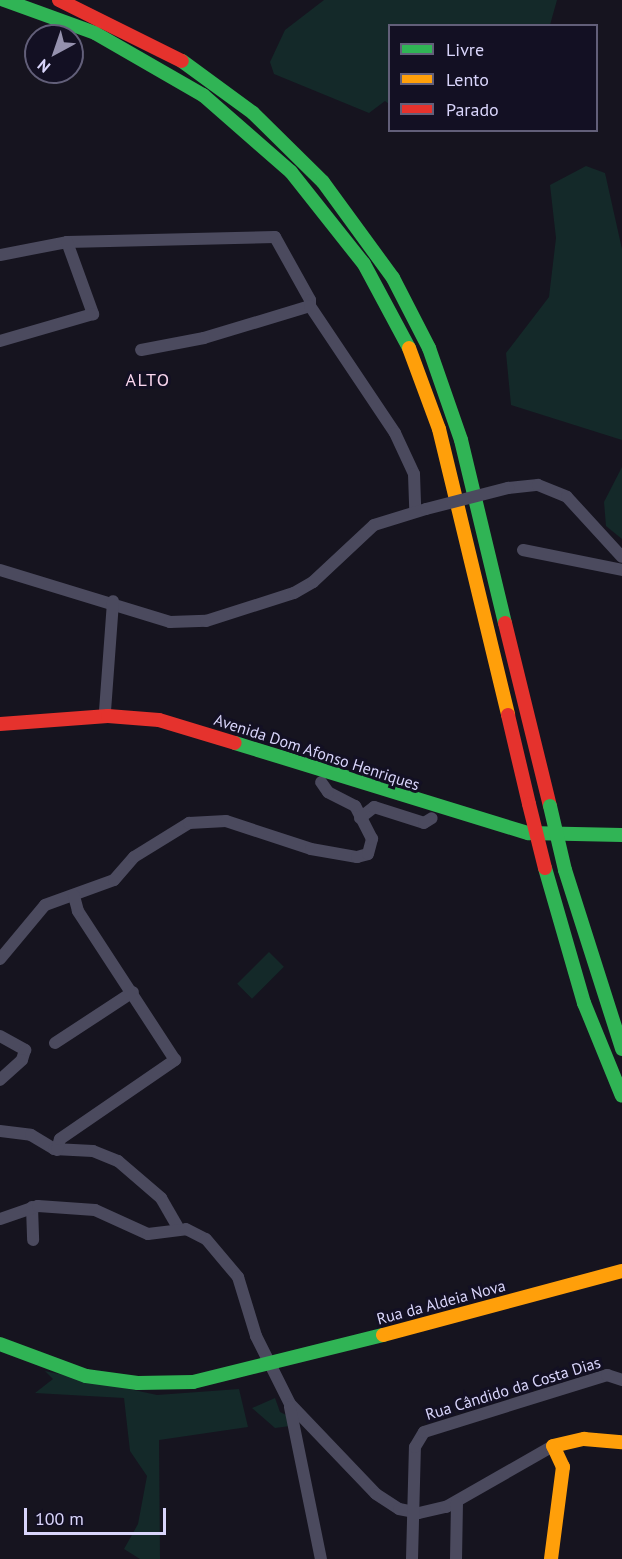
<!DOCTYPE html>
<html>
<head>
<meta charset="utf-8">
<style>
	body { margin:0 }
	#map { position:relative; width:622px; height:1559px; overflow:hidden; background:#16141f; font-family:"PT Sans",sans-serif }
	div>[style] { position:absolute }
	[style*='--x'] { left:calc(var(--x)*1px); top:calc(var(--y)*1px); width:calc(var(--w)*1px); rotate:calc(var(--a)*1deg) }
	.green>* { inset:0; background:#142929; transform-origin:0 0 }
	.street>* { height:12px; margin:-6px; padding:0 6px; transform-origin:6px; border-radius:6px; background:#4b4a5e }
	.fast>* { height:14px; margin:-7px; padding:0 7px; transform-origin:7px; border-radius:7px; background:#30b455 }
	.slow>* { height:14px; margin:-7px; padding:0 7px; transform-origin:7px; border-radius:7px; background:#ff9f0a }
	.jam>* { height:14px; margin:-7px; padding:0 7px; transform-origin:7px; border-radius:7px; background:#e5322d }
	.street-bridge>* { height:12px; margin:-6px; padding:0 6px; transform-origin:6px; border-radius:6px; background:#4b4a5e }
	.fast-bridge>* { height:14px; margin:-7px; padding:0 7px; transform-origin:7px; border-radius:7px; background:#30b455 }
	.jam-bridge>* { height:14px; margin:-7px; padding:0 7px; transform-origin:7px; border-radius:7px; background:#e5322d }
	span { translate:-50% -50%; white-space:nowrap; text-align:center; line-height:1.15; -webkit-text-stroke:6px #131023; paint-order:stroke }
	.street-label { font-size:16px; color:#d9d5fb }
	.neighbourhood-label { font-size:18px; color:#fbd7ef; letter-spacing:1.5px }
	.legend { position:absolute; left:388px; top:24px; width:210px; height:108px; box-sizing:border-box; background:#131023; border:2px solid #625f79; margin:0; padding:8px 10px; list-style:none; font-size:18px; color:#d9d5fb }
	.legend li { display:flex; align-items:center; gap:12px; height:30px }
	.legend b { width:30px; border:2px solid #625f79 }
	.north { position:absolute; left:24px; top:24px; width:60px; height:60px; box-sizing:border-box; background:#131023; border:2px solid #625f79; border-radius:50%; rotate:220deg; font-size:16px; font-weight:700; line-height:24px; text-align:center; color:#d9d5fb }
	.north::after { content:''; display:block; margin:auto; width:21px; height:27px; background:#9591ae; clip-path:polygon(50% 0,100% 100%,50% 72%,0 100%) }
	.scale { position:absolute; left:24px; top:1508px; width:142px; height:27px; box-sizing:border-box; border:3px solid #d9d5fb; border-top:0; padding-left:8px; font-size:18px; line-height:21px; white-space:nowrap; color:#d9d5fb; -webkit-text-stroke:4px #131023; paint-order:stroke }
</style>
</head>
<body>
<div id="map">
	<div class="green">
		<i style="clip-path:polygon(324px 0,557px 0,550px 25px,390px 26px,389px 104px,385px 101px,369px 113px,274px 74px,270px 62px,285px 30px)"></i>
		<i style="clip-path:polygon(586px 166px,605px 173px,622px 249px,622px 440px,511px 405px,506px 353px,549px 297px,556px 238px,550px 185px)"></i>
		<i style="clip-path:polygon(622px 467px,622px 539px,606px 526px,604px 502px)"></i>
		<i style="left:269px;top:952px;width:21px;height:45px;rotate:45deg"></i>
		<i style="clip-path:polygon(45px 1371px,157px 1395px,239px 1389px,248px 1427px,159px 1440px,160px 1559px,140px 1559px,124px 1549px,138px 1524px,147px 1476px,130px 1451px,124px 1398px,35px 1393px,53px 1379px)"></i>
		<i style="clip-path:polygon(275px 1398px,280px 1412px,288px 1416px,290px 1426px,275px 1428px,252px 1408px)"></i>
	</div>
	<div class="street">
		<i style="--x:67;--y:242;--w:208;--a:-1.4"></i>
		<i style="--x:275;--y:237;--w:72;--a:60.9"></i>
		<i style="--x:310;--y:300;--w:6;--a:90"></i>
		<i style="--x:310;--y:306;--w:111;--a:163.2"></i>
		<i style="--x:204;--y:338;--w:64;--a:169.2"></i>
		<i style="--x:0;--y:255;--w:68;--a:-11"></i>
		<i style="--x:67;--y:242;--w:77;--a:70.1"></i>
		<i style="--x:93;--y:314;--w:97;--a:163.8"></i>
		<i style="--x:310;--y:306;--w:153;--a:56.2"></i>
		<i style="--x:395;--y:433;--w:45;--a:65.1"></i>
		<i style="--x:414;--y:474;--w:37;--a:88"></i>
		<i style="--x:508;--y:488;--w:30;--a:-6"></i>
		<i style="--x:538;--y:485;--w:31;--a:22"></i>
		<i style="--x:567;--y:497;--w:81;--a:47.5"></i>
		<i style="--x:523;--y:550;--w:101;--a:11.4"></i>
		<i style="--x:0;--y:570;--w:178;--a:17"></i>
		<i style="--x:170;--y:622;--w:36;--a:-2"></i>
		<i style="--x:206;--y:621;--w:92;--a:-17.7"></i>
		<i style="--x:294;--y:593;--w:22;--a:-30"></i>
		<i style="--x:313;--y:582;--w:83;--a:-43.1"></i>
		<i style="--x:374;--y:525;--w:54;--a:-17.1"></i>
		<i style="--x:105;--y:711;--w:110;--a:-85.8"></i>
		<i style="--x:360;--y:818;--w:18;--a:-38"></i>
		<i style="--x:374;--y:807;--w:52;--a:17.7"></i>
		<i style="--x:424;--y:823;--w:9;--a:-32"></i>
		<i style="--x:0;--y:959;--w:70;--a:-50.2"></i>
		<i style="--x:45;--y:905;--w:73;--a:-19.9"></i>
		<i style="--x:114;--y:880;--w:30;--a:-49"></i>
		<i style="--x:134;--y:857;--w:65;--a:-31.7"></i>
		<i style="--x:189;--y:823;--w:37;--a:-3"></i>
		<i style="--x:226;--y:821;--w:89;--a:18.2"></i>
		<i style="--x:311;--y:849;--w:47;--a:9.9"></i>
		<i style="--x:357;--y:857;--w:11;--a:-15"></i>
		<i style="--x:368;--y:854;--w:16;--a:-75"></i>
		<i style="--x:372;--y:839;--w:37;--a:-117"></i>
		<i style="--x:355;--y:806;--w:30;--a:-153"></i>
		<i style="--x:328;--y:792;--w:12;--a:-125"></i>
		<i style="--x:0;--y:1036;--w:29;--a:29"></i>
		<i style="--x:25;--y:1050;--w:10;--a:107"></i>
		<i style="--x:22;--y:1060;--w:30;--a:138"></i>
		<i style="--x:55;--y:1043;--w:93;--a:-33.2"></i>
		<i style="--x:0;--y:1131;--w:31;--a:7"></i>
		<i style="--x:31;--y:1135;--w:27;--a:31"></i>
		<i style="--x:54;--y:1149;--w:39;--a:3"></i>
		<i style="--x:93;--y:1151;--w:27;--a:22"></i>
		<i style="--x:118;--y:1161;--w:57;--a:40.7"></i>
		<i style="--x:161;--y:1198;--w:36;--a:60"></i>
		<i style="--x:57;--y:1150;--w:11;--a:-75"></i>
		<i style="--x:60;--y:1139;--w:140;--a:-34.5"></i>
		<i style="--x:175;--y:1060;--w:178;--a:-123.1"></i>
		<i style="--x:78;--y:911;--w:16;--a:-105"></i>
		<i style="--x:32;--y:1207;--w:33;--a:88"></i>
		<i style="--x:0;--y:1219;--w:40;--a:-18.9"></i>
		<i style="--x:38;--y:1206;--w:57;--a:4"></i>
		<i style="--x:95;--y:1210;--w:58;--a:24.4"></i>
		<i style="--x:148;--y:1234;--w:38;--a:-7"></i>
		<i style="--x:186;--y:1229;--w:22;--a:27"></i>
		<i style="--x:206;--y:1239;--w:50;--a:49.9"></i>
		<i style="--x:238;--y:1277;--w:62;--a:73"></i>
		<i style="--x:256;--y:1336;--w:76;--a:63.4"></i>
		<i style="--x:290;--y:1404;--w:124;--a:46.3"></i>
		<i style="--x:376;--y:1494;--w:27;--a:33"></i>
		<i style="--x:399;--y:1509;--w:20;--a:11"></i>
		<i style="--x:419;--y:1513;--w:28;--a:-13"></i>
		<i style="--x:446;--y:1507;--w:123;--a:-29.7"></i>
		<i style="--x:290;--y:1407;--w:155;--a:78.5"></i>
		<i style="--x:412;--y:1559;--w:112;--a:-88.5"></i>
		<i style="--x:415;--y:1447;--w:17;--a:-59"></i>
		<i style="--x:424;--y:1432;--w:192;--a:-17.3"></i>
		<i style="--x:607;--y:1375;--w:16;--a:18"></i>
		<i style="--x:456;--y:1559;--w:57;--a:-89"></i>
	</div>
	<div class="fast">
		<i style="--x:4;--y:0;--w:97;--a:19.9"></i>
		<i style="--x:95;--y:33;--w:125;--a:29.9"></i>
		<i style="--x:203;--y:95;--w:117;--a:41.2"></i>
		<i style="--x:291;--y:172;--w:117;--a:51.6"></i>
		<i style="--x:364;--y:264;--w:95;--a:61.8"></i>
		<i style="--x:182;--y:61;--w:88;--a:36.2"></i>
		<i style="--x:253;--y:113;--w:98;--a:44.6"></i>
		<i style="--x:323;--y:182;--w:119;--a:53.9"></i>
		<i style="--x:393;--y:278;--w:79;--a:62.8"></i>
		<i style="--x:429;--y:348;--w:97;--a:70.8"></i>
		<i style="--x:461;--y:440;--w:188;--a:76.5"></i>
		<i style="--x:235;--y:743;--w:307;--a:17.1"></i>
		<i style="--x:528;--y:833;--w:94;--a:1.2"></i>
		<i style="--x:545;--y:868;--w:141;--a:73.9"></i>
		<i style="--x:584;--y:1003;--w:100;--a:67.8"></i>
		<i style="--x:565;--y:870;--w:188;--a:72.3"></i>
		<i style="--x:0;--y:1344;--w:92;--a:20.4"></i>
		<i style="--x:86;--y:1376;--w:52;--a:7.7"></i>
		<i style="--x:138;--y:1383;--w:55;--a:-1"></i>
		<i style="--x:193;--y:1382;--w:196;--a:-13.9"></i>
	</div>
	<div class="slow">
		<i style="--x:409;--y:348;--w:86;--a:69.7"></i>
		<i style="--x:439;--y:429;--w:294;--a:76.4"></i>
		<i style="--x:383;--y:1335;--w:247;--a:-15"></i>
		<i style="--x:551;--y:1559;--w:93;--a:-82.6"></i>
		<i style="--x:563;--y:1467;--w:23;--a:-115"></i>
		<i style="--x:553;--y:1446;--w:32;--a:-13"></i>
		<i style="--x:584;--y:1439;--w:38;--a:5"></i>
	</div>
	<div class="jam">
		<i style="--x:59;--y:0;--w:137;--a:26.4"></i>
		<i style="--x:505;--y:623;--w:188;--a:76.2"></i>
		<i style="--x:508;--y:715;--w:91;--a:76.7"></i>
		<i style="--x:0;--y:724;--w:108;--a:-4.2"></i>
		<i style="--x:108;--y:716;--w:51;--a:4.5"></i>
		<i style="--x:159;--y:720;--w:79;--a:16.8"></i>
	</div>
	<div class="street-bridge">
		<i style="--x:426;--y:509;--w:85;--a:-14.4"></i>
	</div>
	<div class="fast-bridge">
		<i style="--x:550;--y:806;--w:66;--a:76.8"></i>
	</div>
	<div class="jam-bridge">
		<i style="--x:529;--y:804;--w:66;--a:76"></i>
	</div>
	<div class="street-label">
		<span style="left:317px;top:752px;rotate:18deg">Avenida Dom Afonso Henriques</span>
		<span style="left:441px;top:1302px;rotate:-15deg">Rua da Aldeia Nova</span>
		<span style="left:513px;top:1388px;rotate:-17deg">Rua Cândido da Costa Dias</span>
	</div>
	<div class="neighbourhood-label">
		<span style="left:148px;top:380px">ALTO</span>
	</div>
	<ul class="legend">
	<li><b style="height:8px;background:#30b455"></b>Livre</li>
	<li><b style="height:8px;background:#ff9f0a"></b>Lento</li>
	<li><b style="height:8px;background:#e5322d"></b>Parado</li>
	</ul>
	<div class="north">N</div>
	<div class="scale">100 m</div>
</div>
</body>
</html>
